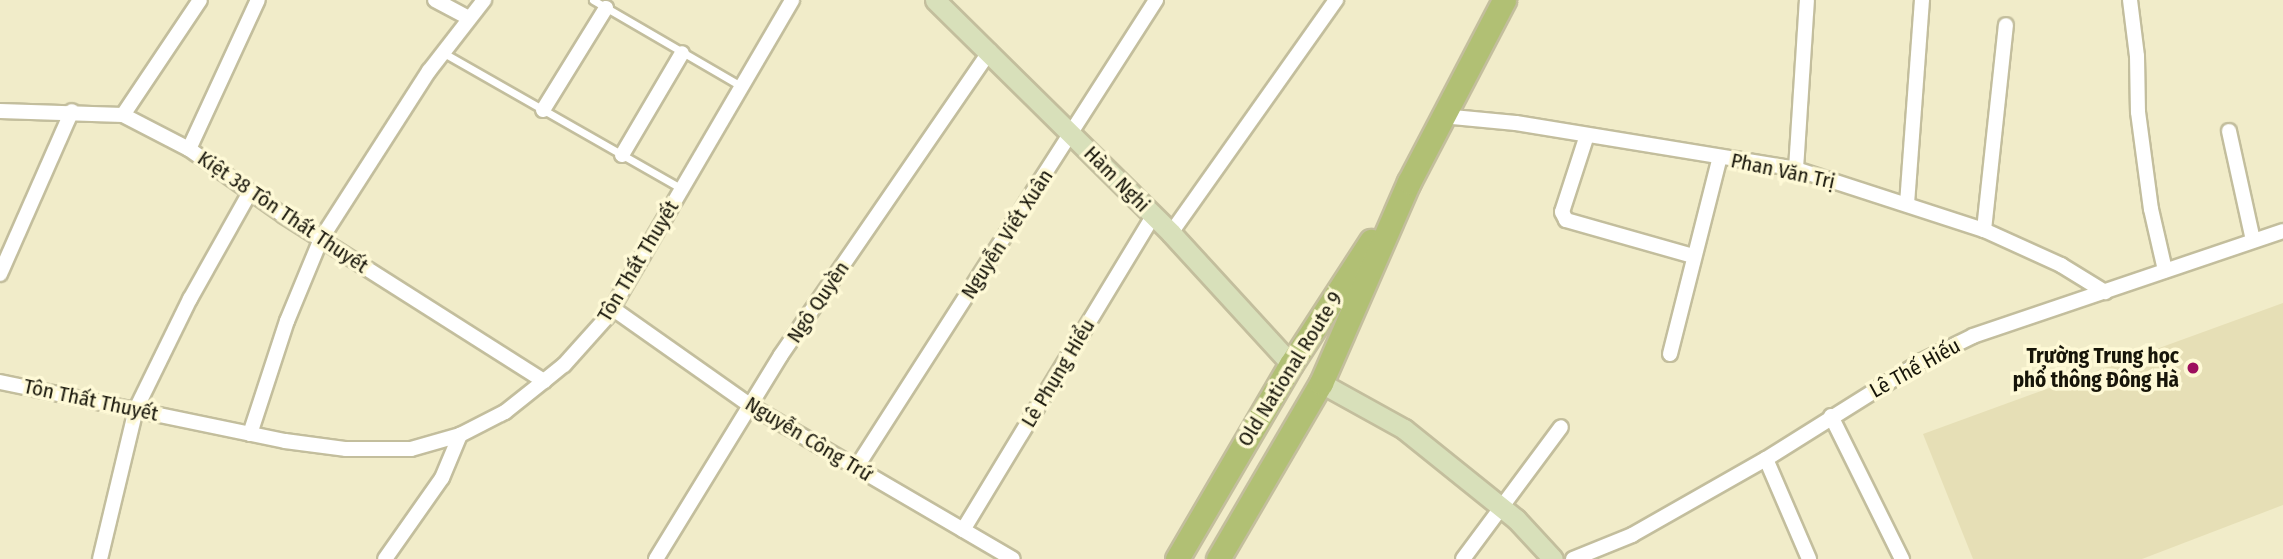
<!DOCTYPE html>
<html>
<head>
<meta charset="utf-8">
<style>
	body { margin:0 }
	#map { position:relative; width:2283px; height:559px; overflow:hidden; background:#f1ecc9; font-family:"Fira Sans Condensed",sans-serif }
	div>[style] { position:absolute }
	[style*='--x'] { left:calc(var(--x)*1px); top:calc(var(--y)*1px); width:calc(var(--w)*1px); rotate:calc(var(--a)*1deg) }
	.built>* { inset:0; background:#e6dfb6 }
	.roads { filter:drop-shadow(2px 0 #c3be9d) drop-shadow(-2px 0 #c3be9d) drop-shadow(0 2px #c3be9d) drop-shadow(0 -2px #c3be9d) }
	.lane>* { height:7px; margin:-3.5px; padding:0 3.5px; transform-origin:3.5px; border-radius:3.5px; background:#fff }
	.street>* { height:14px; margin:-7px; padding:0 7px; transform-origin:7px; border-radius:7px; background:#fff }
	.secondary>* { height:19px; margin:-9.5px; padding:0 9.5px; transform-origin:9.5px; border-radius:9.5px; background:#d8e0ba }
	.primary>* { height:23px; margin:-11.5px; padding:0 11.5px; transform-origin:11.5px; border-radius:11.5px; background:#b1c074 }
	.dots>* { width:19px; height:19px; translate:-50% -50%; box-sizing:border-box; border:4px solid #fef9d6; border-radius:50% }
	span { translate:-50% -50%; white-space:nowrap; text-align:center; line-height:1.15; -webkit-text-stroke:7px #fef9d6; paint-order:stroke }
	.street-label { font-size:21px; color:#171509 }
	.poi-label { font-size:21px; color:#171509; font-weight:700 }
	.right { translate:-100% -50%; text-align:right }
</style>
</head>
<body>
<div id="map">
	<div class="built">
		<i style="clip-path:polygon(2283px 303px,2283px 505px,2142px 559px,1973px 559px,1923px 434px)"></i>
	</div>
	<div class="roads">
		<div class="lane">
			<i style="--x:593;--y:0;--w:171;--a:30.2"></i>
			<i style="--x:442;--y:52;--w:276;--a:29.7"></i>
		</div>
		<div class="street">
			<i style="--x:435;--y:0;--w:38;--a:28"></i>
			<i style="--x:2130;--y:0;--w:56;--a:82.9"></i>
			<i style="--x:2137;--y:56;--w:56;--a:89"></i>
			<i style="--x:2138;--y:112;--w:98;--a:82.4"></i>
			<i style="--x:2151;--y:209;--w:63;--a:77.1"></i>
			<i style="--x:543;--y:110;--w:120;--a:-58.3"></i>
			<i style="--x:0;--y:111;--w:123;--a:1.9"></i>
			<i style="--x:123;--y:115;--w:74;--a:27.3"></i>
			<i style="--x:189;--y:149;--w:116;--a:35.2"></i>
			<i style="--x:284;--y:216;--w:308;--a:32.4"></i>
			<i style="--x:123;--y:115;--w:138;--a:-56.2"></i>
			<i style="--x:1442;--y:116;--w:74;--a:5.4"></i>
			<i style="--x:1516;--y:123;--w:284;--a:9.3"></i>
			<i style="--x:1796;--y:169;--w:198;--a:18"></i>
			<i style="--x:1984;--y:230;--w:85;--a:24.4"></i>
			<i style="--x:2061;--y:265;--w:52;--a:31.5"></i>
			<i style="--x:2229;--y:131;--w:112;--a:77.6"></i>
			<i style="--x:1587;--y:135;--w:81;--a:108"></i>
			<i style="--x:1562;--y:212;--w:9;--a:63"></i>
			<i style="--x:1566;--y:220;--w:132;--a:15.8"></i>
			<i style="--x:189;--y:149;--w:164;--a:-65.2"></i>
			<i style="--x:622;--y:155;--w:118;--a:-59.5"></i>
			<i style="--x:1796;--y:169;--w:169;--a:-86.3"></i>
			<i style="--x:1907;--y:204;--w:205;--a:-85.8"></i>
			<i style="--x:1984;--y:230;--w:206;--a:-83.9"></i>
			<i style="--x:1171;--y:233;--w:286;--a:-54.7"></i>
			<i style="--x:0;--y:274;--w:178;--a:-66.2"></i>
			<i style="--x:612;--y:308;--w:170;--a:35.2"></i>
			<i style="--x:751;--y:406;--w:303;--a:30.3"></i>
			<i style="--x:1670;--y:354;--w:203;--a:-75.8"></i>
			<i style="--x:0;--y:382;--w:291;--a:11.7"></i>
			<i style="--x:285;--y:441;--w:62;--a:7.5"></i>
			<i style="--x:346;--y:449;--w:65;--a:0"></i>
			<i style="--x:411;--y:449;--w:51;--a:-15.9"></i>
			<i style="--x:460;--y:435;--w:51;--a:-27.1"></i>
			<i style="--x:505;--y:412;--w:50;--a:-38.5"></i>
			<i style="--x:544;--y:381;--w:26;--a:-39"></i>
			<i style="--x:564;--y:365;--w:64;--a:-48.1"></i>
			<i style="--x:607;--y:317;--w:367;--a:-59.7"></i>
			<i style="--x:1831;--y:416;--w:160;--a:63.6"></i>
			<i style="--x:250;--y:434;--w:119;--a:-71.9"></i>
			<i style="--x:287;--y:321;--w:89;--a:-67.5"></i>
			<i style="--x:321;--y:239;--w:200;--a:-57.3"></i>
			<i style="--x:429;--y:71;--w:90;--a:-52.2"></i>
			<i style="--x:1766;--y:459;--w:109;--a:66.7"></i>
			<i style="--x:856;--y:468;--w:556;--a:-57.34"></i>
			<i style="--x:963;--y:530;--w:367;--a:-58.8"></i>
			<i style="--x:100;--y:559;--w:154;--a:-76.5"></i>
			<i style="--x:136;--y:409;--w:123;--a:-63.9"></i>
			<i style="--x:190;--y:299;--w:123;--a:-60.7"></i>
			<i style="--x:385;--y:559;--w:99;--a:-54.9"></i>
			<i style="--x:442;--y:478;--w:47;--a:-67.3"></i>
			<i style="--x:656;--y:559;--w:239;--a:-58.5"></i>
			<i style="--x:781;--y:355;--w:369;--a:-55.5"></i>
			<i style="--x:1463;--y:559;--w:164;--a:-53.4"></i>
			<i style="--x:1573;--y:559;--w:64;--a:-22.1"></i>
			<i style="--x:1632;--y:535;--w:154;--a:-29.6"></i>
			<i style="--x:1766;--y:459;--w:184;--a:-32.1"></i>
			<i style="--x:1922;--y:361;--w:57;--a:-26.1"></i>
			<i style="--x:1973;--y:336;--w:327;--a:-18.7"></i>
		</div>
		<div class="secondary">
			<i style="--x:935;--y:0;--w:332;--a:44.6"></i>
			<i style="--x:1171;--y:233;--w:178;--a:47.5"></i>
			<i style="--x:1321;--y:383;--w:95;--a:29"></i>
			<i style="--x:1404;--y:429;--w:144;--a:38.8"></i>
			<i style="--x:1516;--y:519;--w:54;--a:47.2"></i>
		</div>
		<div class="primary">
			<i style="--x:1177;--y:559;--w:226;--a:-59.7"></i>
			<i style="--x:1291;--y:364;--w:147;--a:-57"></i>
			<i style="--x:1218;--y:559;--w:204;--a:-59.7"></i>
			<i style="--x:1321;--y:383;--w:219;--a:-66.4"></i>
			<i style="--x:1409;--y:182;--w:205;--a:-62.4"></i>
		</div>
	</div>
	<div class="dots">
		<i style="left:2193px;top:368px;background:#9d0f5d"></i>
	</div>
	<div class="street-label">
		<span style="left:1783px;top:171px;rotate:12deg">Phan Văn Trị</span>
		<span style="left:1117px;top:179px;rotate:45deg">Hàm Nghi</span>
		<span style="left:283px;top:212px;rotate:34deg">Kiệt 38 Tôn Thất Thuyết</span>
		<span style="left:1007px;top:234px;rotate:-57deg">Nguyễn Viết Xuân</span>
		<span style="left:638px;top:261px;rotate:-59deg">Tôn Thất Thuyết</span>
		<span style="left:818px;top:302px;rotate:-56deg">Ngô Quyền</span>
		<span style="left:1915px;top:368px;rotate:-29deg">Lê Thế Hiếu</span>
		<span style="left:1290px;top:369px;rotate:-58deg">Old National Route 9</span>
		<span style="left:1058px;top:373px;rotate:-59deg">Lê Phụng Hiểu</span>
		<span style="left:91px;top:400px;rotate:12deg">Tôn Thất Thuyết</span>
		<span style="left:809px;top:439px;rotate:31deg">Nguyễn Công Trứ</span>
	</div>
	<div class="poi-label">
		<span class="right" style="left:2179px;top:368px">Trường Trung học<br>phổ thông Đông Hà</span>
	</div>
</div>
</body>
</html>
